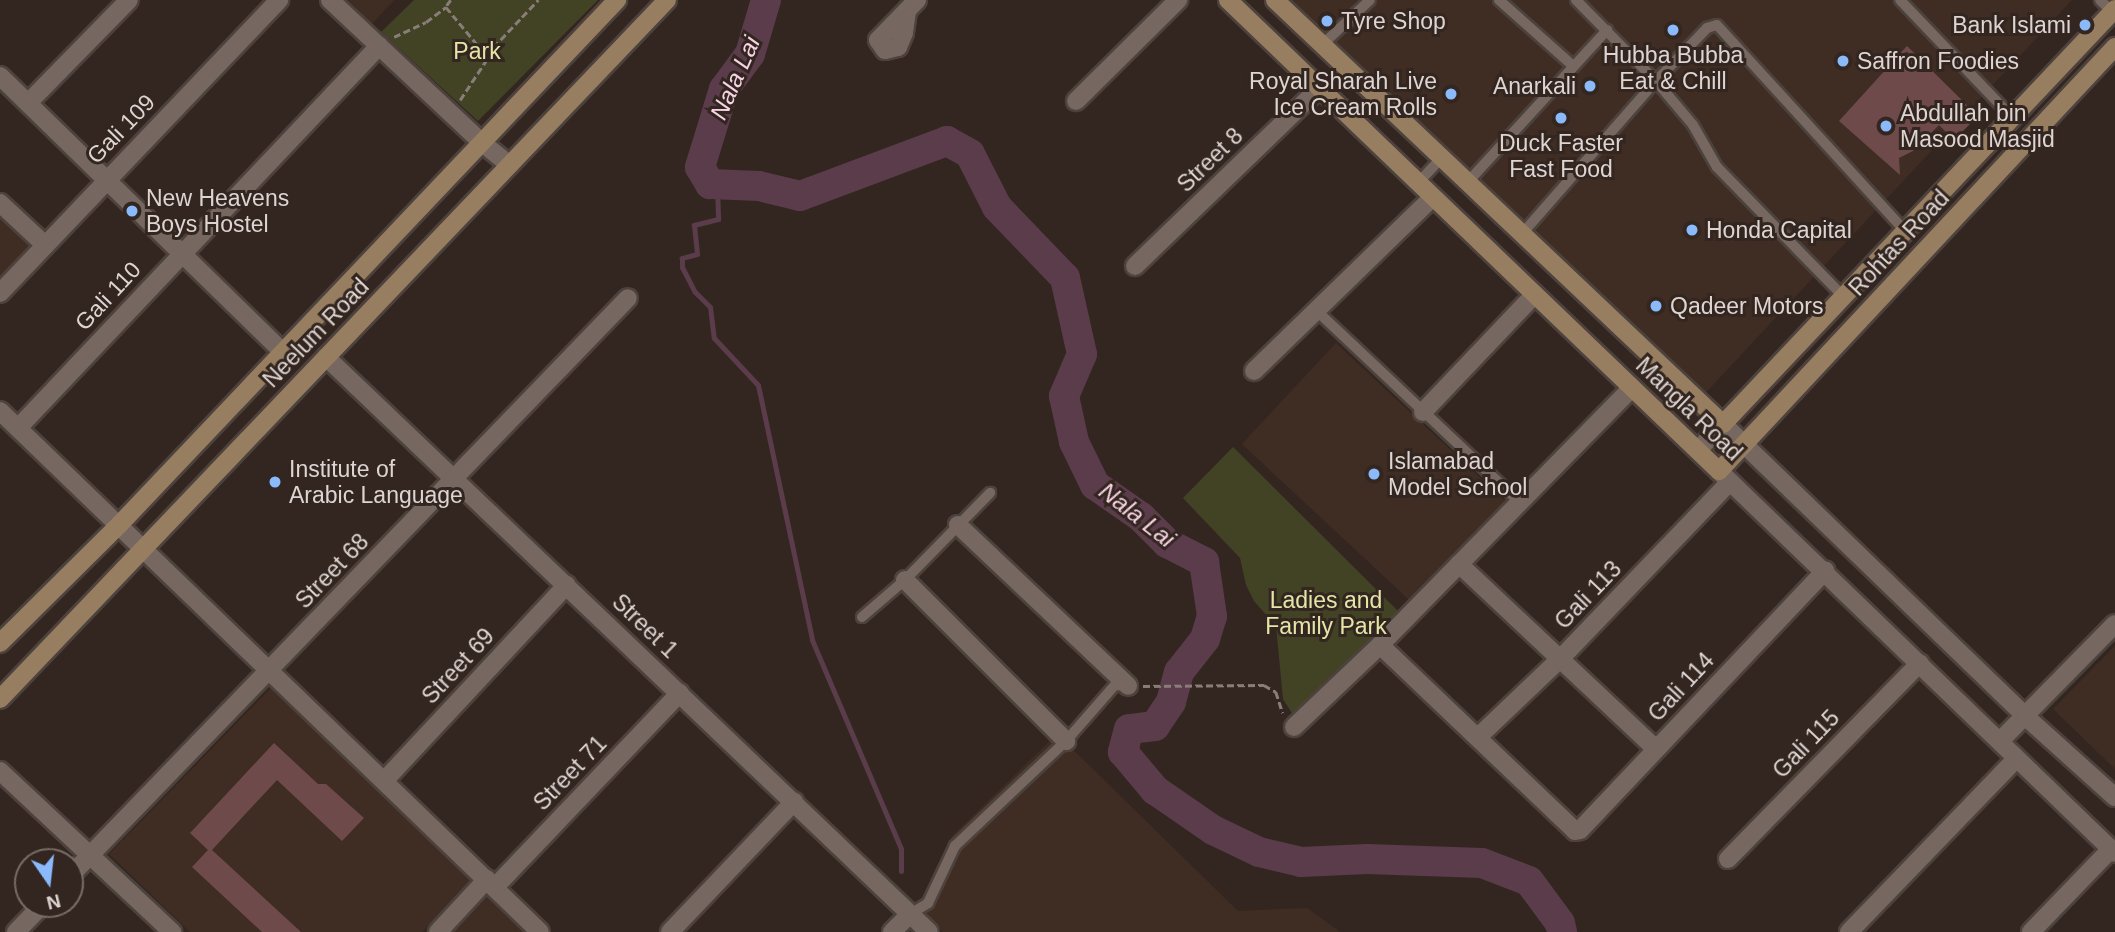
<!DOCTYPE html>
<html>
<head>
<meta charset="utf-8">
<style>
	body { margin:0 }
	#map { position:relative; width:2115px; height:932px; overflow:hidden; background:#332620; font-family:Helvetica,sans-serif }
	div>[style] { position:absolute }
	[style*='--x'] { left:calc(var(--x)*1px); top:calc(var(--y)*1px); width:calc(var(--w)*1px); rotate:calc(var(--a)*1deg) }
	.built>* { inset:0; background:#3f2d23; transform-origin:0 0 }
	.green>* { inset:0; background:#424225 }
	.stream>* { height:5px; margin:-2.5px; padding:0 2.5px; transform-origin:2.5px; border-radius:2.5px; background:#5b3c4b }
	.river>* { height:30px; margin:-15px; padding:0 15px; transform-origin:15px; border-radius:15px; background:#5b3c4b }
	.building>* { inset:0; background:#6f4a4b }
	.path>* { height:2.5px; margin-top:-1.25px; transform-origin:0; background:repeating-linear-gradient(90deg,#887d78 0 7px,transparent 0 10.5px) }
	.roads { filter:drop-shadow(2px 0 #4d423d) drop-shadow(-2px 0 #4d423d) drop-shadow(0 2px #4d423d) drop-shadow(0 -2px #4d423d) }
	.service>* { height:10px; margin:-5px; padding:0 5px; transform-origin:5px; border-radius:5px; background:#766760 }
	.minor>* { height:18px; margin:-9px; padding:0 9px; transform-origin:9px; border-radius:9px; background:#766760 }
	.tertiary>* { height:18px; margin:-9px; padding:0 9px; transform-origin:9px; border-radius:9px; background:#766760 }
	.secondary>* { height:18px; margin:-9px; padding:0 9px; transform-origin:9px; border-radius:9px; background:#977e61 }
	.dots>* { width:19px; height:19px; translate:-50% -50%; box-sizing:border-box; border:4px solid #332620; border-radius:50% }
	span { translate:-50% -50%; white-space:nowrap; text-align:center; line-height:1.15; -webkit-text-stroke:6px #332620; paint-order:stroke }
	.poi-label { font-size:23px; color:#ded5d1 }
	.left { translate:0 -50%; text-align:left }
	.right { translate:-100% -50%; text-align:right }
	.park-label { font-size:23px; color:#e4e5a7 }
	.street-label { font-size:23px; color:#ded5d1 }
	.water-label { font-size:24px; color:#f8d3e5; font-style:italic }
	.north { position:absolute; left:14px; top:848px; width:70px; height:70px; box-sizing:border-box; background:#332620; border:2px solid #776c67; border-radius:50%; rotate:166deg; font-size:19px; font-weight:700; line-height:28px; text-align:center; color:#ded5d1 }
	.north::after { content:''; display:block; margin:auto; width:24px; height:32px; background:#8abafc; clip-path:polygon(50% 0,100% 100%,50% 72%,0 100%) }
</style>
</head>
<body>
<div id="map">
	<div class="built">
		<i style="clip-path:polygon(348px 0,394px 0,372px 24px)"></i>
		<i style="clip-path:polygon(1278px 0,2072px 0,1697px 402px)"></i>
		<i style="clip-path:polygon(0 208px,39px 245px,0 287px)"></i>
		<i style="left:1336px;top:343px;width:233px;height:138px;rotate:43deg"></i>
		<i style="clip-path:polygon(2115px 646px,2115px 769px,2053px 709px)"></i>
		<i style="clip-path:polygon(271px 688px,474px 880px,422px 932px,190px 932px,109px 854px)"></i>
		<i style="clip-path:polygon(1057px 734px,1238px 911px,1307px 908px,1340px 932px,943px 932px,920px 910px,952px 836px)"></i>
		<i style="clip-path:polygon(488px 889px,531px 932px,445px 932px)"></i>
	</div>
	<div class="green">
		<i style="clip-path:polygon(414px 0,598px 0,478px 121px,381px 32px)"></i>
		<i style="clip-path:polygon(1233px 447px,1399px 612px,1295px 718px,1283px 699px,1276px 626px,1254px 601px,1246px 585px,1240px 558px,1183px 498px)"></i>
	</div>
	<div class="stream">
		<i style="--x:717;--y:187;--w:32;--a:88"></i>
		<i style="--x:718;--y:219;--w:25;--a:166"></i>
		<i style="--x:694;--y:225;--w:29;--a:84"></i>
		<i style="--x:697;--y:254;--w:16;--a:165"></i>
		<i style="--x:682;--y:258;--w:9;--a:90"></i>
		<i style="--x:682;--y:267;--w:28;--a:63"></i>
		<i style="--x:695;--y:292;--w:21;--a:45"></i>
		<i style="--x:710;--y:307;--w:31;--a:83"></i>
		<i style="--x:714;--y:338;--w:64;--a:46.9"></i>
		<i style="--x:758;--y:385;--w:261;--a:78"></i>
		<i style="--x:812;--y:640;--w:227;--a:66.9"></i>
		<i style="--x:901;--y:849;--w:22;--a:90"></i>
	</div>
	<div class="river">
		<i style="--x:766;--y:0;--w:56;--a:106.5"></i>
		<i style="--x:750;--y:54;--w:44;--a:126.6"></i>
		<i style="--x:724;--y:89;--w:82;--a:107.1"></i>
		<i style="--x:700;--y:167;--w:20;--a:60"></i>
		<i style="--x:710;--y:184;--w:49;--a:2.3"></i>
		<i style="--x:759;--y:186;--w:42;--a:13.7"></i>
		<i style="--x:800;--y:196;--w:157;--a:-20.5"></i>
		<i style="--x:947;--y:141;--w:26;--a:29"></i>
		<i style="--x:970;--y:154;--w:59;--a:63"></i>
		<i style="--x:997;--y:207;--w:98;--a:46.2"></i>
		<i style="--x:1065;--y:278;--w:78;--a:77.4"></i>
		<i style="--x:1082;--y:354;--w:46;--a:113.2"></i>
		<i style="--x:1064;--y:396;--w:47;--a:77.7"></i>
		<i style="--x:1074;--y:442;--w:48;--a:64"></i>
		<i style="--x:1095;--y:485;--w:56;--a:34.8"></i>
		<i style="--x:1141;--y:517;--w:37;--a:45"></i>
		<i style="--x:1167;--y:543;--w:42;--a:27.2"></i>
		<i style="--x:1204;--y:562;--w:55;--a:81.6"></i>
		<i style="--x:1212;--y:616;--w:24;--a:107"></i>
		<i style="--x:1205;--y:639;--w:42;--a:128.2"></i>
		<i style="--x:1179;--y:672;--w:31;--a:105"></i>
		<i style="--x:1171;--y:702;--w:29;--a:124"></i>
		<i style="--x:1155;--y:726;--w:26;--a:173"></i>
		<i style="--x:1129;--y:729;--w:24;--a:105"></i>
		<i style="--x:1123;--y:752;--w:50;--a:49.9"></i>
		<i style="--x:1155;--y:790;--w:70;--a:34.6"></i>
		<i style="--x:1213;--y:830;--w:51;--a:25.6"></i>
		<i style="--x:1259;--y:852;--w:43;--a:13.4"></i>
		<i style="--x:1301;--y:862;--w:66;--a:-2.6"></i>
		<i style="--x:1367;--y:859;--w:115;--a:2"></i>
		<i style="--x:1482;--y:863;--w:50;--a:21"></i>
		<i style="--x:1529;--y:881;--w:52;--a:53.6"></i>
		<i style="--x:1560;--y:923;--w:9;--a:77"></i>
	</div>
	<div class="building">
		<i style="clip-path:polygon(1907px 46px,1978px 116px,1954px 140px,1939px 125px,1913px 151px,1899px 158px,1900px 175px,1839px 121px)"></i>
		<i style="clip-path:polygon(274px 743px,318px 784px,326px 784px,364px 818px,342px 841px,277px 780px,212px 850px,301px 932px,262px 932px,192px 867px,208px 850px,190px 833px)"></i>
	</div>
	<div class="path">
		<i style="--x:451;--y:0;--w:9;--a:126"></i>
		<i style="--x:446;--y:7;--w:62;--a:50.2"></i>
		<i style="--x:486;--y:55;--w:76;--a:-46.6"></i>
		<i style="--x:394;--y:37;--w:35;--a:-25"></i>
		<i style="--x:426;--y:22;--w:25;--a:-37"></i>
		<i style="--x:460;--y:100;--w:56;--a:-56.6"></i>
		<i style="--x:1143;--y:686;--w:121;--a:-0.5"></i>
		<i style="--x:1264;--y:685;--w:14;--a:30"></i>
		<i style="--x:1276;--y:692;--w:22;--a:72"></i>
	</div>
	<div class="roads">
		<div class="service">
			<i style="--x:1499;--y:0;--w:99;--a:41.7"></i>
			<i style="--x:1576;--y:0;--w:114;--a:45.4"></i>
			<i style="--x:1656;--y:81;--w:57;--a:49.9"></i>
			<i style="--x:1693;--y:125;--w:48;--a:60.3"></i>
			<i style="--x:1717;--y:167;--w:182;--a:45.7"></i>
			<i style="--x:1900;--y:0;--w:161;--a:46.3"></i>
			<i style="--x:2100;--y:0;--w:17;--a:45"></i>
			<i style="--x:1323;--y:44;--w:64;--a:-43.1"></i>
			<i style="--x:1418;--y:183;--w:33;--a:-47"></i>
			<i style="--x:1466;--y:184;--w:209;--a:-47.5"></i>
			<i style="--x:1521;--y:235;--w:205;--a:-48.8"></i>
			<i style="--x:1656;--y:81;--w:74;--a:-46.1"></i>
			<i style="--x:1707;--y:28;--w:10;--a:-17"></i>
			<i style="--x:1717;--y:25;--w:280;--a:47.6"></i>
			<i style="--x:1317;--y:311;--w:279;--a:43.3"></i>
			<i style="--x:862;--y:617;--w:57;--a:-40.7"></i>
			<i style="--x:905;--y:580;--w:122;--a:-45.7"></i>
			<i style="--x:910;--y:914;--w:21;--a:-31"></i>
			<i style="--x:928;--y:903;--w:63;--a:-64.7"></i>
			<i style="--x:955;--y:846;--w:153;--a:-43.4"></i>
			<i style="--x:1066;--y:741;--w:74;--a:-48.8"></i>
			<i style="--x:1115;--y:685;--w:12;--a:5"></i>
		</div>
		<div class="minor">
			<i style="--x:330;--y:0;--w:206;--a:43.2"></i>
			<i style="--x:480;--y:141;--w:38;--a:39"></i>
			<i style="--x:907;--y:11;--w:22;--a:98"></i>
			<i style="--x:904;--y:33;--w:15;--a:113"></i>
			<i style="--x:898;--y:47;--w:13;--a:167"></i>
			<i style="--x:885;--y:50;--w:12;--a:-125"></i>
			<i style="--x:878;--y:40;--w:56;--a:-45.7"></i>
			<i style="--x:0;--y:76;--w:395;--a:44.3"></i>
			<i style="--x:1076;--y:101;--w:144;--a:-44.7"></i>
			<i style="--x:28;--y:103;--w:144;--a:-45.6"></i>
			<i style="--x:0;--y:203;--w:62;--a:43"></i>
			<i style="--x:1135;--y:266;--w:255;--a:-44"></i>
			<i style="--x:0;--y:293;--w:405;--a:-46.4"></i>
			<i style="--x:326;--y:357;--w:833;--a:43.64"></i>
			<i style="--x:1254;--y:371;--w:248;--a:-44.2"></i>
			<i style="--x:0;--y:411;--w:750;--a:43.97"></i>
			<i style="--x:1423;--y:412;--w:161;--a:-46.5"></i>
			<i style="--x:18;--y:428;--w:526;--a:-46.62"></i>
			<i style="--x:958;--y:525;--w:234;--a:43.4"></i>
			<i style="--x:1459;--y:564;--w:270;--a:43.2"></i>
			<i style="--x:905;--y:580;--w:228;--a:45"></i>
			<i style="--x:1380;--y:645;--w:269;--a:43.6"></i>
			<i style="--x:1575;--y:831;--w:5;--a:-11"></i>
			<i style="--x:1580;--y:830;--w:357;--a:-46.6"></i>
			<i style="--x:1294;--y:727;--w:119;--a:-43.6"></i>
			<i style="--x:1380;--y:645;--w:360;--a:-45.6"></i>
			<i style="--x:1478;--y:737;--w:115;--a:-43.6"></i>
			<i style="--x:1561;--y:658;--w:244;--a:-46.2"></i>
			<i style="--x:2000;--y:741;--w:164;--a:-45.5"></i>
			<i style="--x:0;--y:771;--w:236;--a:43.1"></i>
			<i style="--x:384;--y:781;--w:268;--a:-47"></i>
			<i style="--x:1728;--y:859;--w:274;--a:-45.6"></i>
			<i style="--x:70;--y:876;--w:803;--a:-46.01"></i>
			<i style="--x:495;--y:887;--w:268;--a:-46.4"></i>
			<i style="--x:16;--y:932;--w:39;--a:-46"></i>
			<i style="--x:438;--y:932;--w:72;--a:-47.2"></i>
			<i style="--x:670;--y:932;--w:180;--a:-46.4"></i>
			<i style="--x:892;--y:932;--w:25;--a:-45"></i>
			<i style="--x:1849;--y:932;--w:240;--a:-46"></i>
			<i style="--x:2031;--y:932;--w:115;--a:-46.1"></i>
		</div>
		<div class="tertiary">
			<i style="--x:1698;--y:450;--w:36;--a:-46"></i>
			<i style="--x:1723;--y:424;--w:420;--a:44"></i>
			<i style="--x:2025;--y:716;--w:121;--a:42"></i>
			<i style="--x:1719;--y:471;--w:550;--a:43.97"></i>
		</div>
		<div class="secondary">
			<i style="--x:1228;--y:0;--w:680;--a:43.81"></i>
			<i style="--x:1719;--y:471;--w:580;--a:-46.96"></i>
			<i style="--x:1275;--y:0;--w:617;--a:43.42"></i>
			<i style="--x:1723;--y:424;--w:571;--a:-46.63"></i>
			<i style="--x:0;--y:643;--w:168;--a:-44.8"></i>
			<i style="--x:119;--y:525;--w:724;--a:-46.51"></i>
			<i style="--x:0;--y:699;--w:966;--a:-46.34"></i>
		</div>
	</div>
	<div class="dots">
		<i style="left:1327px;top:21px;background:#8abafc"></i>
		<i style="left:2085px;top:25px;background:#8abafc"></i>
		<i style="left:1673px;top:30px;background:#8abafc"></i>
		<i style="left:1843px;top:61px;background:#8abafc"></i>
		<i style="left:1590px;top:86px;background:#8abafc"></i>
		<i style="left:1451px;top:94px;background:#8abafc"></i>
		<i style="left:1561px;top:118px;background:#8abafc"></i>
		<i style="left:1886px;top:126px;background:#8abafc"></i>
		<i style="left:132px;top:211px;background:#8abafc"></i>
		<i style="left:1692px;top:230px;background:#8abafc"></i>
		<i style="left:1656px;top:306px;background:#8abafc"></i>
		<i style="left:1374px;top:474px;background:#8abafc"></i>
		<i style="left:275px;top:482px;background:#8abafc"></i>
	</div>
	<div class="poi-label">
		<span class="left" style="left:1341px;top:21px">Tyre Shop</span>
		<span class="right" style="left:2071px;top:25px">Bank Islami</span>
		<span style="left:1673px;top:68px">Hubba Bubba<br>Eat &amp; Chill</span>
		<span class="left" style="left:1857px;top:61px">Saffron Foodies</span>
		<span class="right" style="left:1437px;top:94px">Royal Sharah Live<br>Ice Cream Rolls</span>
		<span class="right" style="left:1576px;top:86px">Anarkali</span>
		<span class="left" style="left:1900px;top:126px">Abdullah bin<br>Masood Masjid</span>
		<span style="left:1561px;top:156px">Duck Faster<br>Fast Food</span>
		<span class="left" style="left:146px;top:211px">New Heavens<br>Boys Hostel</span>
		<span class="left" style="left:1706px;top:230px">Honda Capital</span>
		<span class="left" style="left:1670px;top:306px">Qadeer Motors</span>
		<span class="left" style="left:1388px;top:474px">Islamabad<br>Model School</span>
		<span class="left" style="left:289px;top:482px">Institute of<br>Arabic Language</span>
	</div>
	<div class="park-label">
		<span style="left:477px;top:51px">Park</span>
		<span style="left:1326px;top:613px">Ladies and<br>Family Park</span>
	</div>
	<div class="street-label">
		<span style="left:121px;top:129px;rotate:-46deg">Gali 109</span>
		<span style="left:1210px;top:160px;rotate:-44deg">Street 8</span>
		<span style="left:1899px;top:243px;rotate:-47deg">Rohtas Road</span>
		<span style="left:108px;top:296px;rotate:-47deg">Gali 110</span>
		<span style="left:316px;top:333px;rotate:-46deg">Neelum Road</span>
		<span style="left:1689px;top:409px;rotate:44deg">Mangla Road</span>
		<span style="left:332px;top:571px;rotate:-46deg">Street 68</span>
		<span style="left:1588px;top:595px;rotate:-46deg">Gali 113</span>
		<span style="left:645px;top:626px;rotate:44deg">Street 1</span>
		<span style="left:458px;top:666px;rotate:-47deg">Street 69</span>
		<span style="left:1681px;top:687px;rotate:-47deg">Gali 114</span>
		<span style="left:1806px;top:744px;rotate:-46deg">Gali 115</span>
		<span style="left:570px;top:773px;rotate:-46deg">Street 71</span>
	</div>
	<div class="water-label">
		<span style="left:735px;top:78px;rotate:-66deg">Nala Lai</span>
		<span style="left:1137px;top:515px;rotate:38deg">Nala Lai</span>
	</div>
	<div class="north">N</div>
</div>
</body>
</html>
